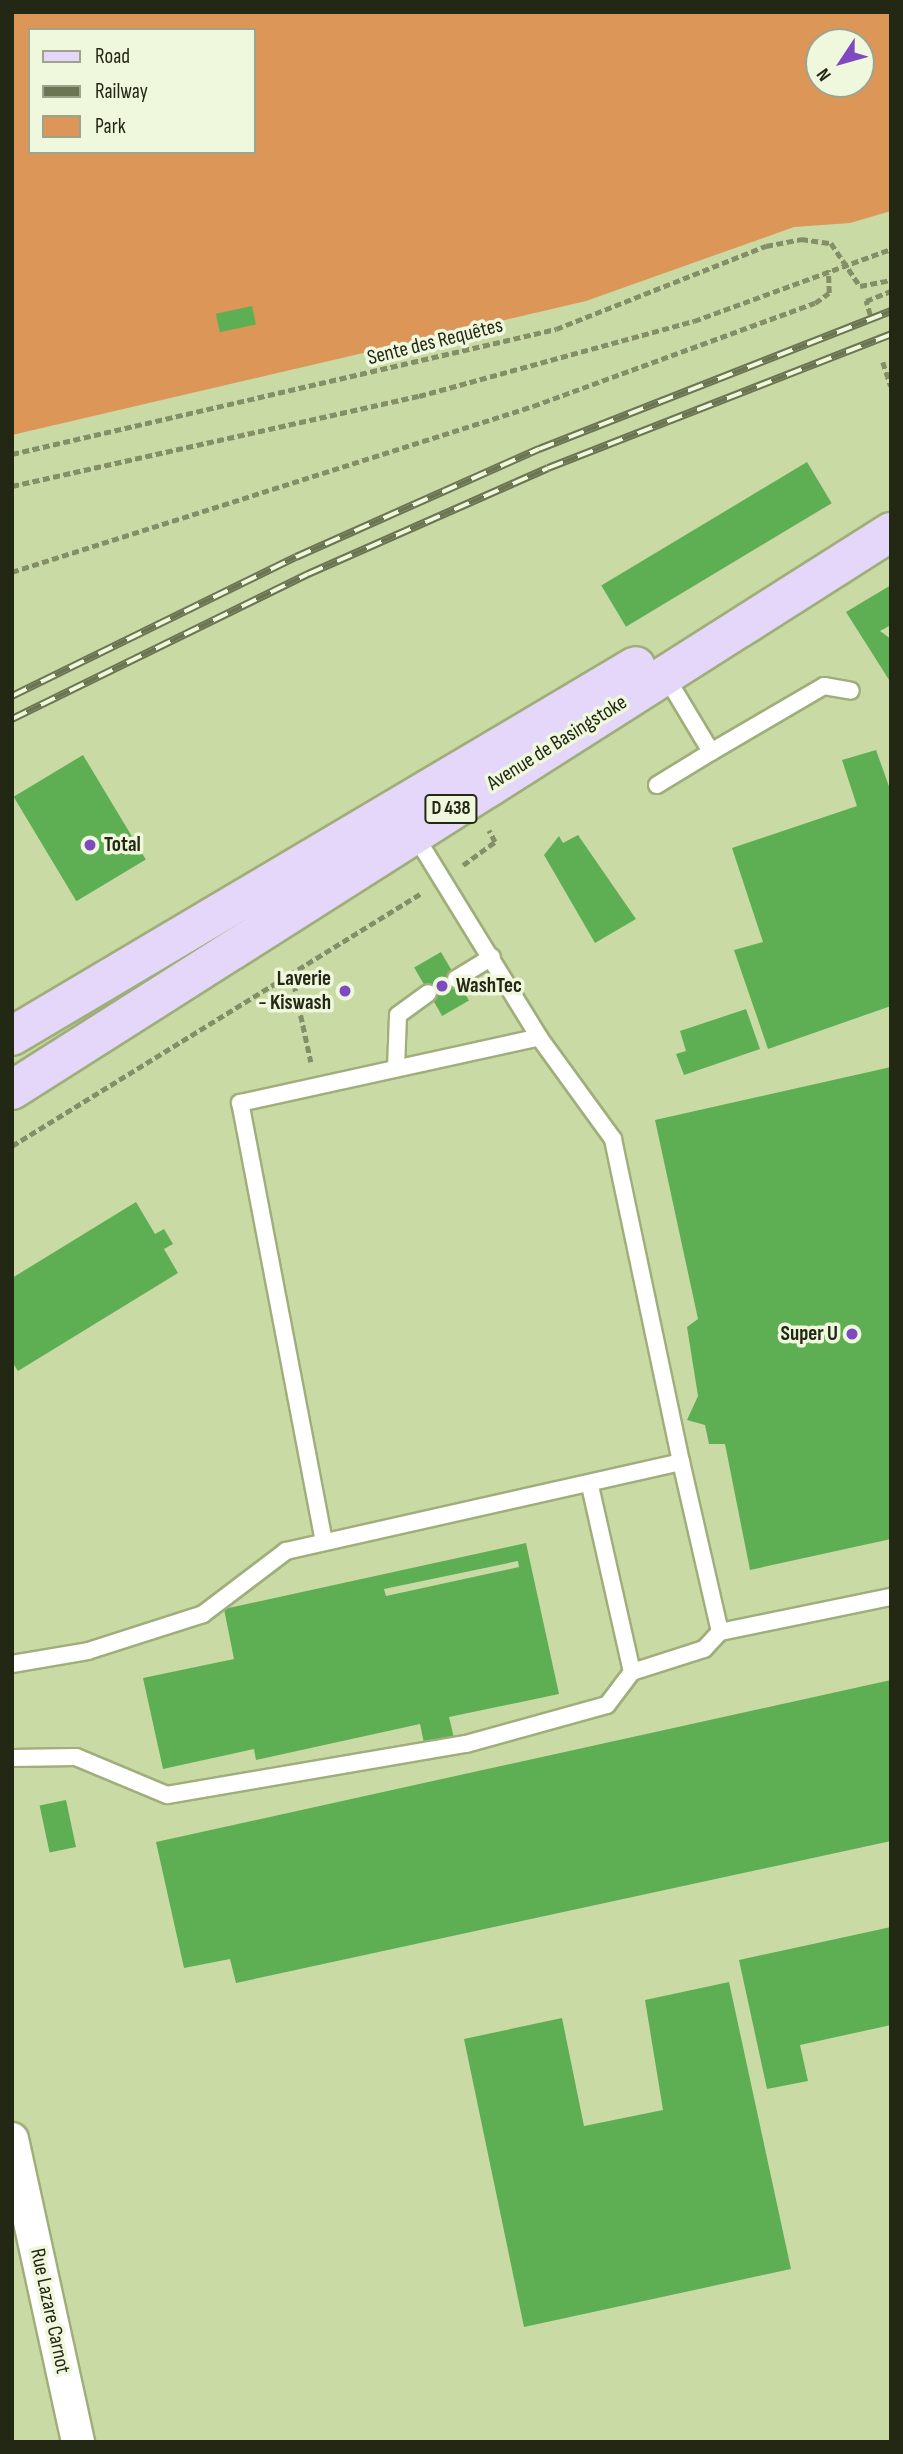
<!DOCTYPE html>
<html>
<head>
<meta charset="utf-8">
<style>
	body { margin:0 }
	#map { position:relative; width:903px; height:2454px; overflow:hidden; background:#cadaa5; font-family:"Sofia Sans Condensed",sans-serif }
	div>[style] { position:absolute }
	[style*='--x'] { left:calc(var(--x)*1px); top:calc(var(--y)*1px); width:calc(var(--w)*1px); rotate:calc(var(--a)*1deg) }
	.green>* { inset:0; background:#dc9657 }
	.building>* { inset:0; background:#5eaf54; transform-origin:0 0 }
	.path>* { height:4.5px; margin-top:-2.25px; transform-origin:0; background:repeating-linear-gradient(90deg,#848f68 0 7px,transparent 0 10.5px) }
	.roads { filter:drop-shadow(2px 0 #9fae7a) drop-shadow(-2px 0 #9fae7a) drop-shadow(0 2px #9fae7a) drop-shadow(0 -2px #9fae7a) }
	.lane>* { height:16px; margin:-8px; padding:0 8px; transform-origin:8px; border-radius:8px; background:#fff }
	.street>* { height:32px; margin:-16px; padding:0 16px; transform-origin:16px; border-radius:16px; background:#fff }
	.primary>* { height:38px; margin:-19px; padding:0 19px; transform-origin:19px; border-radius:19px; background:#e4d7fa }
	.rail>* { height:8px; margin-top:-4px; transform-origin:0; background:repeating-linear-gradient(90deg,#eff7dd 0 16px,#6b7553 0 32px); box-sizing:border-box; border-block:2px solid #6b7553 }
	.dots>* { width:19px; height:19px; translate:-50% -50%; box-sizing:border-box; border:4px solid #eff7dd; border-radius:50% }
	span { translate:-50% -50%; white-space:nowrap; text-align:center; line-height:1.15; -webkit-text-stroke:7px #eff7dd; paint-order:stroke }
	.shield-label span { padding:2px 5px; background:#eff7dd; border:2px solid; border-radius:5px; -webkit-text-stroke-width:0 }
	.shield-label { font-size:19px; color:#232814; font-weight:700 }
	.street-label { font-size:21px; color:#232814 }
	.poi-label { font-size:21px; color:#232814; font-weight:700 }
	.left { translate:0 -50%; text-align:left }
	.right { translate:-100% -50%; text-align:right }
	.frame { position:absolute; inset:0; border:14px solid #232814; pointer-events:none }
	.legend { position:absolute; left:28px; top:28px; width:228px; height:126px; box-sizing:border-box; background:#eff7dd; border:2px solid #9da48d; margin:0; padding:9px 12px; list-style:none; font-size:21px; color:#232814 }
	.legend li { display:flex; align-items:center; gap:14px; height:35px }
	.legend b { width:35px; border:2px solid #9da48d }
	.north { position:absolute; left:805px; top:28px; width:70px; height:70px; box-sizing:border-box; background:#eff7dd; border:2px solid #9da48d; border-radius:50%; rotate:234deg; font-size:19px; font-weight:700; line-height:28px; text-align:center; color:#232814 }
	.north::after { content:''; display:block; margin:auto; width:24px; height:32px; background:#7f49c0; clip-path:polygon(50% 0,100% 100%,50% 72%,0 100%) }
</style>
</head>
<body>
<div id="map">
	<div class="green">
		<i style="clip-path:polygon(evenodd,12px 12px,891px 12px,891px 211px,850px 223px,794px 227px,586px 301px,12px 435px,12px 12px,30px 30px,254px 30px,254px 152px,30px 152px,30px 30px,12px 12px,819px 42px,861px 42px,861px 84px,819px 84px,819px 42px)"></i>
	</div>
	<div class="building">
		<i style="left:252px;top:306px;width:19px;height:37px;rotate:78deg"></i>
		<i style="left:807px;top:462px;width:48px;height:240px;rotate:59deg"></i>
		<i style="clip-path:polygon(891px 585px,891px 625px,880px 631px,891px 639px,891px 683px,846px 612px)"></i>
		<i style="clip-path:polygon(876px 750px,891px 792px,891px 1006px,768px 1049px,734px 950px,763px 942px,732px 848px,857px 806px,842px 760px)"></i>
		<i style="left:83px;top:755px;width:122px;height:81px;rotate:59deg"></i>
		<i style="clip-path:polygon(578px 835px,636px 919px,595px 943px,544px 855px,559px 836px,563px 843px)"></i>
		<i style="left:441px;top:952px;width:56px;height:31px;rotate:60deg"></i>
		<i style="clip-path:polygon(746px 1009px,760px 1049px,684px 1075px,676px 1054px,686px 1051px,680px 1031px)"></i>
		<i style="clip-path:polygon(891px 1067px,891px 1539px,750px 1570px,725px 1444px,709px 1444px,705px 1425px,687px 1420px,698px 1396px,687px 1327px,698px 1319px,655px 1120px)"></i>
		<i style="clip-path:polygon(136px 1202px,155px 1234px,164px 1229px,173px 1244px,164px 1249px,178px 1273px,18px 1371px,12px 1362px,12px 1278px)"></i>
		<i style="clip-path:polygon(evenodd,526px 1543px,559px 1694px,449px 1717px,455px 1742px,425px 1748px,420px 1724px,256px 1760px,254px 1749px,163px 1769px,143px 1678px,234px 1659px,224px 1609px,526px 1543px,518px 1561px,519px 1567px,386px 1596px,384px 1589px,518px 1561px)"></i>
		<i style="clip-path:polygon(891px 1680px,891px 1841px,236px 1983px,230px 1959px,184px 1968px,156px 1842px)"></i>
		<i style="left:66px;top:1800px;width:48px;height:27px;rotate:78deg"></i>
		<i style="clip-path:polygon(891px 1927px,891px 2025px,800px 2045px,808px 2081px,767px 2089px,739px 1960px)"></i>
		<i style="clip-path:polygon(729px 1982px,791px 2269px,524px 2327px,464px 2039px,562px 2018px,584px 2126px,663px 2110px,645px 2000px)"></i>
	</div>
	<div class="path">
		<i style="--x:870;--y:315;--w:15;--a:-106"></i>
		<i style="--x:866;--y:301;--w:27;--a:-22"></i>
		<i style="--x:883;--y:362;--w:25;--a:72"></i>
		<i style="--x:12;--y:454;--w:558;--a:-12.94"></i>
		<i style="--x:556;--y:329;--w:226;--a:-21.6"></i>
		<i style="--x:766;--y:246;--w:36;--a:-11"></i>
		<i style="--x:801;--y:239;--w:30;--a:8"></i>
		<i style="--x:831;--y:243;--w:52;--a:56"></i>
		<i style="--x:860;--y:286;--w:32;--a:-11"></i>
		<i style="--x:12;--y:486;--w:417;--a:-12.5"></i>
		<i style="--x:419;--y:396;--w:285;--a:-15.3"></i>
		<i style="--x:694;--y:321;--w:210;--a:-20.1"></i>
		<i style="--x:12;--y:572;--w:547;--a:-17.67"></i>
		<i style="--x:533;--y:406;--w:300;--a:-20.1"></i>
		<i style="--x:815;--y:303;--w:17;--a:-36"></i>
		<i style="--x:829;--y:293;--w:23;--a:-92"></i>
		<i style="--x:463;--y:865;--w:39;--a:-36"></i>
		<i style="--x:495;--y:842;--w:13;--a:-119"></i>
		<i style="--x:292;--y:974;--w:90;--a:77.8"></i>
		<i style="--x:12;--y:1146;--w:481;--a:-31.7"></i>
	</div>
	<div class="roads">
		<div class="lane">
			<i style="--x:665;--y:675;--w:90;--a:59.1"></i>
			<i style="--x:711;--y:752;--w:131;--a:-30.3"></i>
			<i style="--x:824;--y:686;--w:27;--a:10"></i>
			<i style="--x:657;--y:785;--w:63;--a:-31.4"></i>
			<i style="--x:456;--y:979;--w:42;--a:-31.4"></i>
			<i style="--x:396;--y:1068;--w:53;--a:-87.8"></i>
			<i style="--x:398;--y:1015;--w:37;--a:-36"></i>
			<i style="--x:324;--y:1542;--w:447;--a:-100.8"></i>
			<i style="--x:240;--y:1103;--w:306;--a:-12.4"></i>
			<i style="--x:539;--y:1037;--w:238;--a:-121.6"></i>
			<i style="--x:720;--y:1632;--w:175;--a:-11.6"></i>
			<i style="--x:12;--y:1664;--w:77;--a:-9.7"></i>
			<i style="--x:88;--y:1651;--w:121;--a:-17.8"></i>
			<i style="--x:203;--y:1614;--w:104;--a:-37.2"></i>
			<i style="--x:286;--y:1551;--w:405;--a:-12.7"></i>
			<i style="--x:681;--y:1462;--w:330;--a:-101.9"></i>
			<i style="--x:613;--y:1139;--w:126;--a:-126"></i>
			<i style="--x:632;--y:1672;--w:76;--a:-17.7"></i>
			<i style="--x:704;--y:1649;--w:23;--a:-47"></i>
			<i style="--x:720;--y:1632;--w:174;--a:-102.9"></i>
			<i style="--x:12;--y:1758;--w:64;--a:-0.9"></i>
			<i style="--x:76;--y:1757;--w:99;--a:22.7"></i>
			<i style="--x:167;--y:1795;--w:303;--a:-9.7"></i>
			<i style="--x:466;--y:1744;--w:146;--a:-15.5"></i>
			<i style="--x:607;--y:1705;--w:41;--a:-52.9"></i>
			<i style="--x:632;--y:1672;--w:192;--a:-102.7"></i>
		</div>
		<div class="street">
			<i style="--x:12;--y:2139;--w:310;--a:77.7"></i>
		</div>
		<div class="primary">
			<i style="--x:12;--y:1036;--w:725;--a:-30.67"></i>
			<i style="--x:12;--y:1090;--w:1041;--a:-32.41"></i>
		</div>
	</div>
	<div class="rail">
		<i style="--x:12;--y:696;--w:316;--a:-26.1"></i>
		<i style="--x:296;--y:557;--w:266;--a:-24"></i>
		<i style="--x:539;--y:449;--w:378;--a:-21.4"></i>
		<i style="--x:12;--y:719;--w:330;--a:-26.1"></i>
		<i style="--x:308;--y:574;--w:262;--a:-23.8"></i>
		<i style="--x:548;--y:468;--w:368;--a:-21.3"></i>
	</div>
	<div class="dots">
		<i style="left:90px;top:845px;background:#7f49c0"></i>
		<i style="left:442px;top:986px;background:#7f49c0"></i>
		<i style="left:345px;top:991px;background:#7f49c0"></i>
		<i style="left:852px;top:1334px;background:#7f49c0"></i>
	</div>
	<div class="shield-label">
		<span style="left:451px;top:809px">D 438</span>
	</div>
	<div class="street-label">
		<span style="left:435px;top:342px;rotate:-14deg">Sente des Requêtes</span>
		<span style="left:557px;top:743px;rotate:-32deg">Avenue de Basingstoke</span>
		<span style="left:50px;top:2311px;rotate:78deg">Rue Lazare Carnot</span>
	</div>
	<div class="poi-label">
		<span class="left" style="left:104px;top:845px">Total</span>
		<span class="right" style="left:331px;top:991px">Laverie<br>- Kiswash</span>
		<span class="left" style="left:456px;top:986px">WashTec</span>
		<span class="right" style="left:838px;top:1334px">Super U</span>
	</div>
	<div class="frame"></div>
	<ul class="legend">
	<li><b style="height:9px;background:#e4d7fa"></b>Road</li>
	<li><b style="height:9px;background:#6b7553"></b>Railway</li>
	<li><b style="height:19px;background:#dc9657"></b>Park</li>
	</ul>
	<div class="north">N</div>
</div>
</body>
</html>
